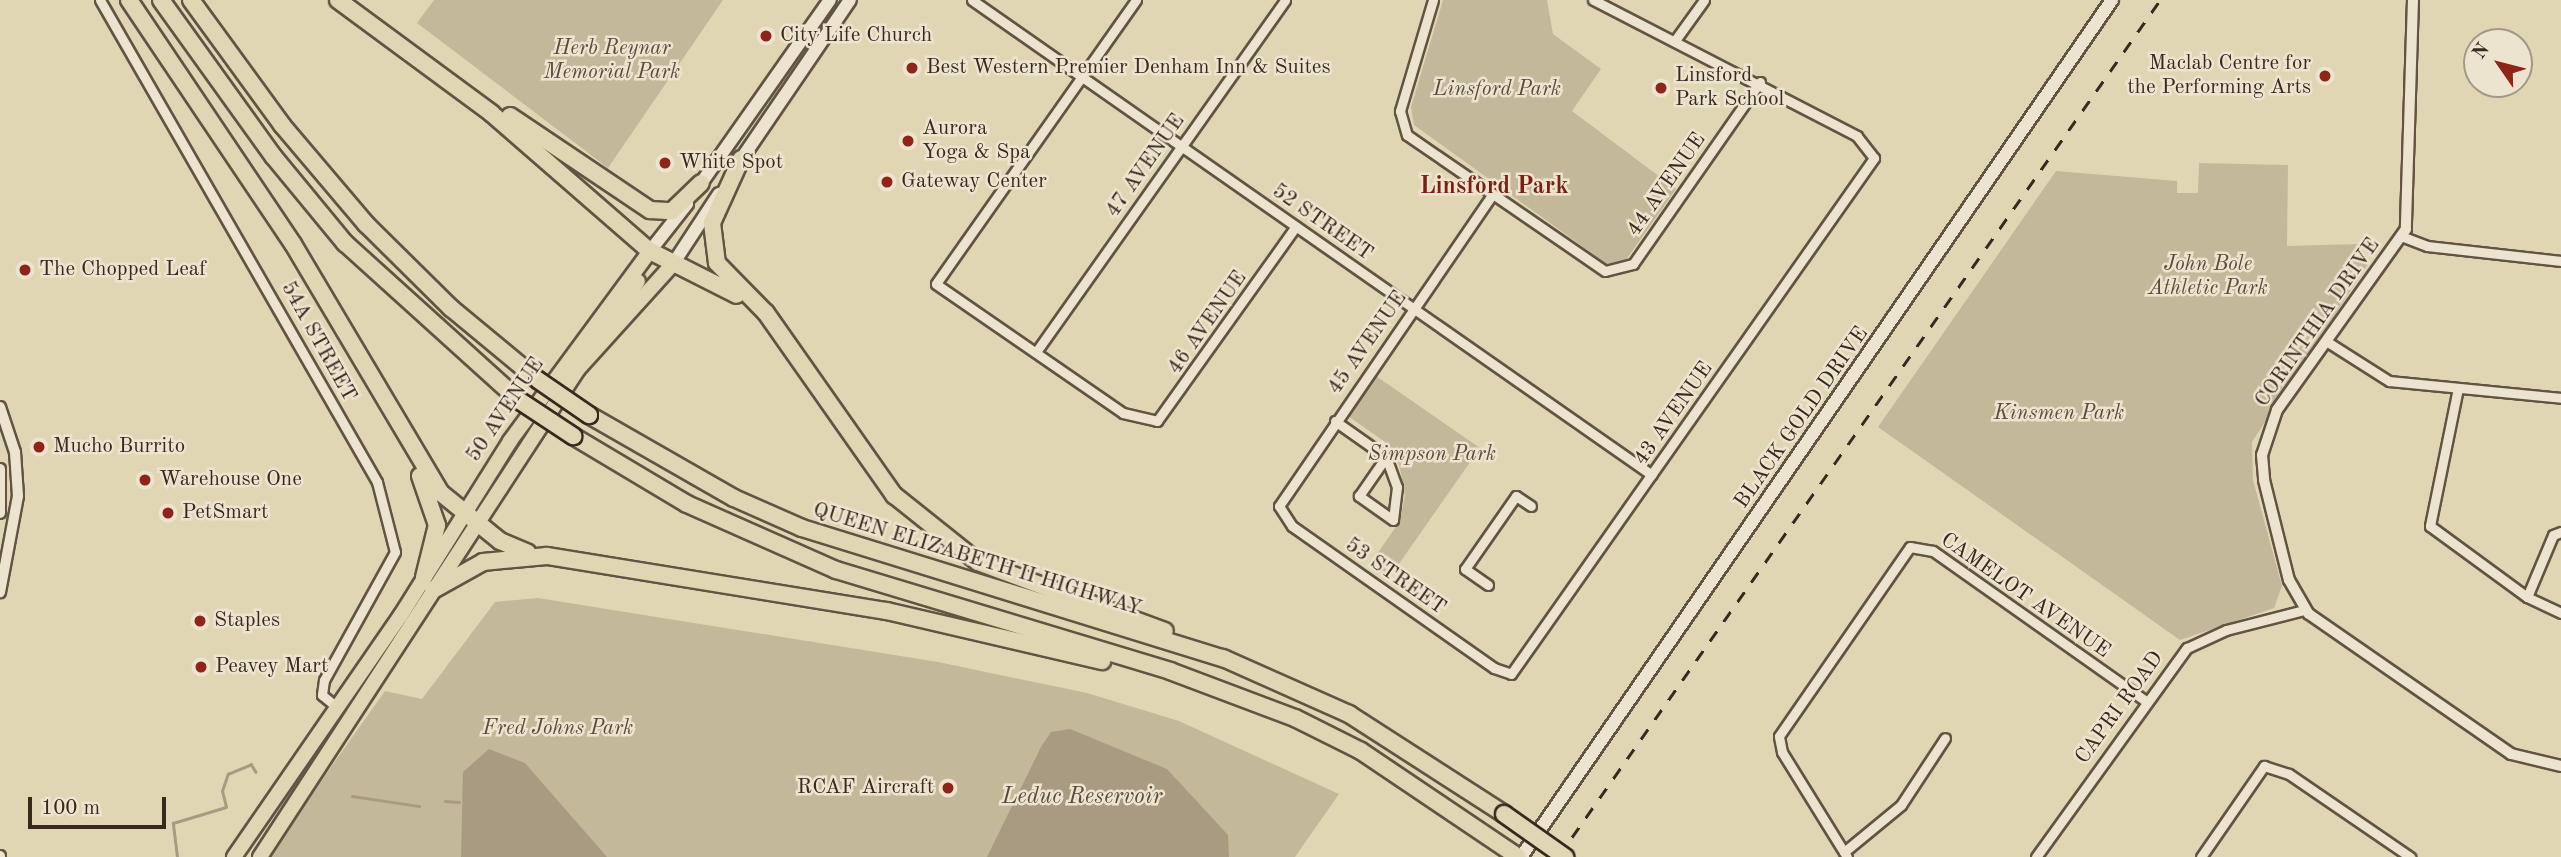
<!DOCTYPE html>
<html>
<head>
<meta charset="utf-8">
<style>
	body { margin:0 }
	#map { position:relative; width:2561px; height:857px; overflow:hidden; background:#e1d6b4; font-family:"Old Standard TT",serif }
	div>[style] { position:absolute }
	[style*='--x'] { left:calc(var(--x)*1px); top:calc(var(--y)*1px); width:calc(var(--w)*1px); rotate:calc(var(--a)*1deg) }
	.green>* { inset:0; background:#c4b89a }
	.water>* { inset:0; background:#a89b81 }
	.stream>* { height:2.5px; margin:-1.25px; padding:0 1.25px; transform-origin:1.25px; border-radius:1.25px; background:#a89b81 }
	.roads { filter:drop-shadow(2px 0 #625443) drop-shadow(-2px 0 #625443) drop-shadow(0 2px #625443) drop-shadow(0 -2px #625443) }
	.minor>* { height:9px; margin:-4.5px; padding:0 4.5px; transform-origin:4.5px; border-radius:4.5px; background:#ece4ce }
	.tertiary>* { height:10px; margin:-5px; padding:0 5px; transform-origin:5px; border-radius:5px; background:#ece4ce }
	.secondary>* { height:12px; margin:-6px; padding:0 6px; transform-origin:6px; border-radius:6px; background:#ece4ce }
	.primary>* { height:14px; margin:-7px; padding:0 7px; transform-origin:7px; border-radius:7px; background:#e1d6b4 }
	.motorway>* { height:16px; margin:-8px; padding:0 8px; transform-origin:8px; border-radius:8px; background:#e1d6b4 }
	.rail>* { height:2.5px; margin-top:-1.25px; transform-origin:0; background:repeating-linear-gradient(90deg,#38281d 0 12px,transparent 0 24px) }
	.bridges { filter:drop-shadow(2px 0 #38281d) drop-shadow(-2px 0 #38281d) drop-shadow(0 2px #38281d) drop-shadow(0 -2px #38281d) }
	.motorway-bridge>* { height:16px; margin:-8px; padding:0 8px; transform-origin:8px; border-radius:8px; background:#e1d6b4 }
	.dots>* { width:19px; height:19px; translate:-50% -50%; box-sizing:border-box; border:4px solid #ece4ce; border-radius:50% }
	span { translate:-50% -50%; white-space:nowrap; text-align:center; line-height:1.15; -webkit-text-stroke:5px #ece4ce; paint-order:stroke }
	.poi-label { font-size:21px; color:#38281d }
	.left { translate:0 -50%; text-align:left }
	.right { translate:-100% -50%; text-align:right }
	.park-label { font-size:21px; color:#5b4c3c; font-style:italic }
	.street-label { font-size:21px; color:#38281d }
	.water-label { font-size:23px; color:#5a4a3b; font-style:italic }
	.quarter-label { font-size:24px; color:#7a1f14; font-weight:700 }
	.north { position:absolute; left:2463px; top:28px; width:70px; height:70px; box-sizing:border-box; background:#ece4ce; border:2px solid #a49987; border-radius:50%; rotate:305deg; font-size:19px; font-weight:700; line-height:28px; text-align:center; color:#38281d }
	.north::after { content:''; display:block; margin:auto; width:24px; height:32px; background:#8f2418; clip-path:polygon(50% 0,100% 100%,50% 72%,0 100%) }
	.scale { position:absolute; left:28px; top:797px; width:138px; height:32px; box-sizing:border-box; border:4px solid #38281d; border-top:0; padding-left:9px; font-size:21px; line-height:24px; white-space:nowrap; color:#38281d; -webkit-text-stroke:5px #ece4ce; paint-order:stroke }
</style>
</head>
<body>
<div id="map">
	<div class="green">
		<i style="clip-path:polygon(434px 0,723px 0,608px 168px,417px 23px)"></i>
		<i style="clip-path:polygon(1443px 0,1547px 0,1553px 34px,1601px 69px,1572px 111px,1676px 189px,1626px 260px,1607px 264px,1414px 125px,1411px 107px)"></i>
		<i style="clip-path:polygon(2199px 163px,2288px 165px,2287px 246px,2358px 244px,2368px 264px,2252px 442px,2253px 480px,2282px 586px,2274px 608px,2180px 640px,1878px 427px,2056px 171px,2177px 181px,2177px 193px,2198px 193px)"></i>
		<i style="clip-path:polygon(1376px 376px,1480px 448px,1389px 578px,1370px 564px,1400px 521px,1405px 495px,1399px 464px,1385px 442px,1348px 416px)"></i>
		<i style="clip-path:polygon(538px 598px,938px 662px,1087px 693px,1179px 721px,1339px 794px,1295px 857px,267px 857px,385px 691px,422px 699px,495px 602px)"></i>
	</div>
	<div class="water">
		<i style="clip-path:polygon(1070px 729px,1167px 769px,1228px 835px,1229px 857px,987px 857px,1041px 747px,1051px 732px)"></i>
		<i style="clip-path:polygon(489px 749px,525px 763px,607px 857px,461px 857px,463px 772px)"></i>
	</div>
	<div class="stream">
		<i style="--x:352;--y:796;--w:68;--a:8.5"></i>
		<i style="--x:445;--y:801;--w:14;--a:4"></i>
		<i style="--x:177;--y:857;--w:34;--a:-97"></i>
		<i style="--x:173;--y:823;--w:55;--a:-16.8"></i>
		<i style="--x:226;--y:807;--w:16;--a:-104"></i>
		<i style="--x:222;--y:791;--w:18;--a:-71"></i>
		<i style="--x:228;--y:774;--w:25;--a:-23"></i>
		<i style="--x:251;--y:764;--w:9;--a:58"></i>
	</div>
	<div class="roads">
		<div class="minor">
			<i style="--x:100;--y:0;--w:556;--a:60.11"></i>
			<i style="--x:377;--y:482;--w:72;--a:75.6"></i>
			<i style="--x:395;--y:552;--w:146;--a:119"></i>
			<i style="--x:324;--y:680;--w:15;--a:98"></i>
			<i style="--x:322;--y:695;--w:21;--a:39"></i>
			<i style="--x:972;--y:0;--w:829;--a:34.94"></i>
			<i style="--x:1136;--y:0;--w:347;--a:125.2"></i>
			<i style="--x:936;--y:284;--w:227;--a:34.6"></i>
			<i style="--x:1123;--y:413;--w:35;--a:13"></i>
			<i style="--x:1157;--y:421;--w:239;--a:-54.5"></i>
			<i style="--x:1433;--y:0;--w:116;--a:106.6"></i>
			<i style="--x:1400;--y:111;--w:25;--a:74"></i>
			<i style="--x:1407;--y:135;--w:240;--a:34.5"></i>
			<i style="--x:1605;--y:271;--w:29;--a:-14"></i>
			<i style="--x:1633;--y:264;--w:222;--a:-55.1"></i>
			<i style="--x:1676;--y:39;--w:48;--a:-54.3"></i>
			<i style="--x:1492;--y:195;--w:377;--a:124.4"></i>
			<i style="--x:1279;--y:506;--w:24;--a:57"></i>
			<i style="--x:1292;--y:526;--w:247;--a:35.1"></i>
			<i style="--x:1494;--y:668;--w:18;--a:19"></i>
			<i style="--x:1511;--y:674;--w:631;--a:-54.87"></i>
			<i style="--x:1874;--y:158;--w:28;--a:-128"></i>
			<i style="--x:1857;--y:136;--w:297;--a:-152.7"></i>
			<i style="--x:2401;--y:236;--w:28;--a:21"></i>
			<i style="--x:2427;--y:246;--w:135;--a:6.4"></i>
			<i style="--x:2326;--y:341;--w:75;--a:32.4"></i>
			<i style="--x:2389;--y:381;--w:173;--a:5.6"></i>
			<i style="--x:1036;--y:352;--w:431;--a:-54.7"></i>
			<i style="--x:2458;--y:388;--w:141;--a:101.5"></i>
			<i style="--x:2430;--y:526;--w:120;--a:36.2"></i>
			<i style="--x:2527;--y:597;--w:38;--a:25"></i>
			<i style="--x:1335;--y:421;--w:62;--a:35.2"></i>
			<i style="--x:1386;--y:457;--w:32;--a:70"></i>
			<i style="--x:1397;--y:487;--w:33;--a:97"></i>
			<i style="--x:1393;--y:520;--w:42;--a:-144.8"></i>
			<i style="--x:1359;--y:496;--w:47;--a:-55.3"></i>
			<i style="--x:1488;--y:585;--w:28;--a:-145"></i>
			<i style="--x:1465;--y:569;--w:89;--a:-55.1"></i>
			<i style="--x:1516;--y:496;--w:18;--a:34"></i>
			<i style="--x:2527;--y:597;--w:67;--a:-67.2"></i>
			<i style="--x:2553;--y:535;--w:9;--a:-21"></i>
			<i style="--x:1844;--y:852;--w:74;--a:-39.5"></i>
			<i style="--x:1901;--y:805;--w:80;--a:-56.7"></i>
			<i style="--x:1847;--y:857;--w:123;--a:-121.8"></i>
			<i style="--x:1782;--y:752;--w:16;--a:-101"></i>
			<i style="--x:1779;--y:736;--w:230;--a:-55.3"></i>
			<i style="--x:1910;--y:547;--w:23;--a:10"></i>
			<i style="--x:1933;--y:551;--w:261;--a:35.2"></i>
			<i style="--x:2036;--y:857;--w:258;--a:-54.2"></i>
			<i style="--x:2187;--y:648;--w:43;--a:-24.8"></i>
			<i style="--x:2226;--y:630;--w:81;--a:-14.4"></i>
			<i style="--x:2201;--y:857;--w:111;--a:-55.3"></i>
			<i style="--x:2264;--y:766;--w:26;--a:18"></i>
			<i style="--x:2289;--y:774;--w:147;--a:34.4"></i>
		</div>
		<div class="tertiary">
			<i style="--x:2413;--y:0;--w:229;--a:91.8"></i>
			<i style="--x:2406;--y:229;--w:222;--a:125.5"></i>
			<i style="--x:2277;--y:410;--w:47;--a:108.4"></i>
			<i style="--x:2262;--y:455;--w:25;--a:85"></i>
			<i style="--x:2264;--y:480;--w:103;--a:76"></i>
			<i style="--x:2289;--y:580;--w:39;--a:60"></i>
			<i style="--x:2309;--y:614;--w:246;--a:34.7"></i>
			<i style="--x:2511;--y:754;--w:51;--a:13.5"></i>
			<i style="--x:0;--y:407;--w:47;--a:71.6"></i>
			<i style="--x:15;--y:452;--w:44;--a:86.1"></i>
			<i style="--x:18;--y:496;--w:98;--a:100.6"></i>
			<i style="--x:0;--y:469;--w:44;--a:90"></i>
			<i style="--x:0;--y:856;--w:1;--a:90"></i>
		</div>
		<div class="secondary">
			<i style="--x:736;--y:167;--w:202;--a:-55.7"></i>
			<i style="--x:697;--y:189;--w:231;--a:-54.9"></i>
			<i style="--x:650;--y:251;--w:60;--a:-51.8"></i>
			<i style="--x:673;--y:264;--w:84;--a:-56.7"></i>
			<i style="--x:1521;--y:857;--w:1041;--a:-55.41"></i>
		</div>
		<div class="primary">
			<i style="--x:591;--y:351;--w:84;--a:-56.1"></i>
			<i style="--x:234;--y:857;--w:294;--a:-55.4"></i>
			<i style="--x:401;--y:615;--w:205;--a:-57.9"></i>
			<i style="--x:510;--y:441;--w:236;--a:-53.6"></i>
			<i style="--x:260;--y:857;--w:582;--a:-56.91"></i>
			<i style="--x:578;--y:369;--w:142;--a:-47.9"></i>
		</div>
		<div class="motorway">
			<i style="--x:129;--y:0;--w:294;--a:56.1"></i>
			<i style="--x:293;--y:244;--w:290;--a:59.3"></i>
			<i style="--x:441;--y:493;--w:76;--a:39.1"></i>
			<i style="--x:500;--y:541;--w:30;--a:23"></i>
			<i style="--x:161;--y:0;--w:193;--a:54.3"></i>
			<i style="--x:274;--y:157;--w:112;--a:50.5"></i>
			<i style="--x:345;--y:243;--w:236;--a:42.1"></i>
			<i style="--x:191;--y:0;--w:155;--a:53.9"></i>
			<i style="--x:282;--y:125;--w:130;--a:49.7"></i>
			<i style="--x:366;--y:224;--w:120;--a:44.7"></i>
			<i style="--x:451;--y:308;--w:113;--a:39.6"></i>
			<i style="--x:338;--y:0;--w:190;--a:36.4"></i>
			<i style="--x:491;--y:113;--w:211;--a:41"></i>
			<i style="--x:650;--y:251;--w:97;--a:26.8"></i>
			<i style="--x:510;--y:116;--w:169;--a:33.9"></i>
			<i style="--x:650;--y:210;--w:22;--a:3"></i>
			<i style="--x:672;--y:211;--w:40;--a:-44"></i>
			<i style="--x:741;--y:159;--w:70;--a:114.4"></i>
			<i style="--x:712;--y:223;--w:40;--a:82.9"></i>
			<i style="--x:717;--y:263;--w:70;--a:45.6"></i>
			<i style="--x:766;--y:313;--w:223;--a:54.9"></i>
			<i style="--x:894;--y:495;--w:107;--a:38.6"></i>
			<i style="--x:978;--y:562;--w:199;--a:20.3"></i>
			<i style="--x:589;--y:415;--w:167;--a:29.8"></i>
			<i style="--x:734;--y:498;--w:74;--a:23.8"></i>
			<i style="--x:802;--y:528;--w:441;--a:17.2"></i>
			<i style="--x:1223;--y:658;--w:138;--a:24"></i>
			<i style="--x:1349;--y:714;--w:184;--a:32.8"></i>
			<i style="--x:573;--y:436;--w:133;--a:30.8"></i>
			<i style="--x:687;--y:504;--w:163;--a:23.9"></i>
			<i style="--x:836;--y:570;--w:349;--a:16.8"></i>
			<i style="--x:1170;--y:671;--w:134;--a:20.6"></i>
			<i style="--x:1295;--y:718;--w:74;--a:26.6"></i>
			<i style="--x:1361;--y:751;--w:189;--a:34"></i>
			<i style="--x:420;--y:476;--w:52;--a:70.9"></i>
			<i style="--x:437;--y:525;--w:54;--a:104"></i>
			<i style="--x:433;--y:590;--w:57;--a:-29.2"></i>
			<i style="--x:483;--y:562;--w:64;--a:-5.4"></i>
			<i style="--x:547;--y:556;--w:344;--a:9.2"></i>
			<i style="--x:887;--y:611;--w:221;--a:13.1"></i>
		</div>
	</div>
	<div class="rail">
		<i style="--x:1558;--y:857;--w:1047;--a:-54.91"></i>
	</div>
	<div class="bridges">
		<div class="motorway-bridge">
			<i style="--x:538;--y:380;--w:62;--a:34.5"></i>
			<i style="--x:520;--y:401;--w:64;--a:33.4"></i>
			<i style="--x:1504;--y:814;--w:75;--a:35.2"></i>
		</div>
	</div>
	<div class="dots">
		<i style="left:766px;top:36px;background:#8f2418"></i>
		<i style="left:912px;top:68px;background:#8f2418"></i>
		<i style="left:2325px;top:76px;background:#8f2418"></i>
		<i style="left:1661px;top:88px;background:#8f2418"></i>
		<i style="left:908px;top:141px;background:#8f2418"></i>
		<i style="left:665px;top:163px;background:#8f2418"></i>
		<i style="left:887px;top:182px;background:#8f2418"></i>
		<i style="left:25px;top:270px;background:#8f2418"></i>
		<i style="left:39px;top:447px;background:#8f2418"></i>
		<i style="left:145px;top:480px;background:#8f2418"></i>
		<i style="left:168px;top:513px;background:#8f2418"></i>
		<i style="left:200px;top:621px;background:#8f2418"></i>
		<i style="left:201px;top:667px;background:#8f2418"></i>
		<i style="left:948px;top:788px;background:#8f2418"></i>
	</div>
	<div class="poi-label">
		<span class="left" style="left:780px;top:36px">City Life Church</span>
		<span class="right" style="left:2311px;top:76px">Maclab Centre for<br>the Performing Arts</span>
		<span class="left" style="left:926px;top:68px">Best Western Premier Denham Inn &amp; Suites</span>
		<span class="left" style="left:1675px;top:88px">Linsford<br>Park School</span>
		<span class="left" style="left:922px;top:141px">Aurora<br>Yoga &amp; Spa</span>
		<span class="left" style="left:679px;top:163px">White Spot</span>
		<span class="left" style="left:901px;top:182px">Gateway Center</span>
		<span class="left" style="left:39px;top:270px">The Chopped Leaf</span>
		<span class="left" style="left:53px;top:447px">Mucho Burrito</span>
		<span class="left" style="left:159px;top:480px">Warehouse One</span>
		<span class="left" style="left:182px;top:513px">PetSmart</span>
		<span class="left" style="left:214px;top:621px">Staples</span>
		<span class="left" style="left:215px;top:667px">Peavey Mart</span>
		<span class="right" style="left:934px;top:788px">RCAF Aircraft</span>
	</div>
	<div class="park-label">
		<span style="left:612px;top:61px">Herb Reynar<br>Memorial Park</span>
		<span style="left:1497px;top:90px">Linsford Park</span>
		<span style="left:2208px;top:277px">John Bole<br>Athletic Park</span>
		<span style="left:2059px;top:414px">Kinsmen Park</span>
		<span style="left:1432px;top:455px">Simpson Park</span>
		<span style="left:558px;top:729px">Fred Johns Park</span>
	</div>
	<div class="street-label">
		<span style="left:1146px;top:166px;rotate:-55deg">47 AVENUE</span>
		<span style="left:1667px;top:185px;rotate:-55deg">44 AVENUE</span>
		<span style="left:1322px;top:223px;rotate:35deg">52 STREET</span>
		<span style="left:1208px;top:323px;rotate:-55deg">46 AVENUE</span>
		<span style="left:2318px;top:323px;rotate:-55deg">CORINTHIA DRIVE</span>
		<span style="left:318px;top:342px;rotate:61deg">54A STREET</span>
		<span style="left:1368px;top:343px;rotate:-55deg">45 AVENUE</span>
		<span style="left:506px;top:410px;rotate:-56deg">50 AVENUE</span>
		<span style="left:1674px;top:414px;rotate:-55deg">43 AVENUE</span>
		<span style="left:1802px;top:418px;rotate:-55deg">BLACK GOLD DRIVE</span>
		<span style="left:977px;top:560px;rotate:17deg">QUEEN ELIZABETH II HIGHWAY</span>
		<span style="left:1395px;top:577px;rotate:35deg">53 STREET</span>
		<span style="left:2025px;top:596px;rotate:35deg">CAMELOT AVENUE</span>
		<span style="left:2120px;top:708px;rotate:-54deg">CAPRI ROAD</span>
	</div>
	<div class="water-label">
		<span style="left:1082px;top:797px">Leduc Reservoir</span>
	</div>
	<div class="quarter-label">
		<span style="left:1494px;top:188px">Linsford Park</span>
	</div>
	<div class="north">N</div>
	<div class="scale">100 m</div>
</div>
</body>
</html>
